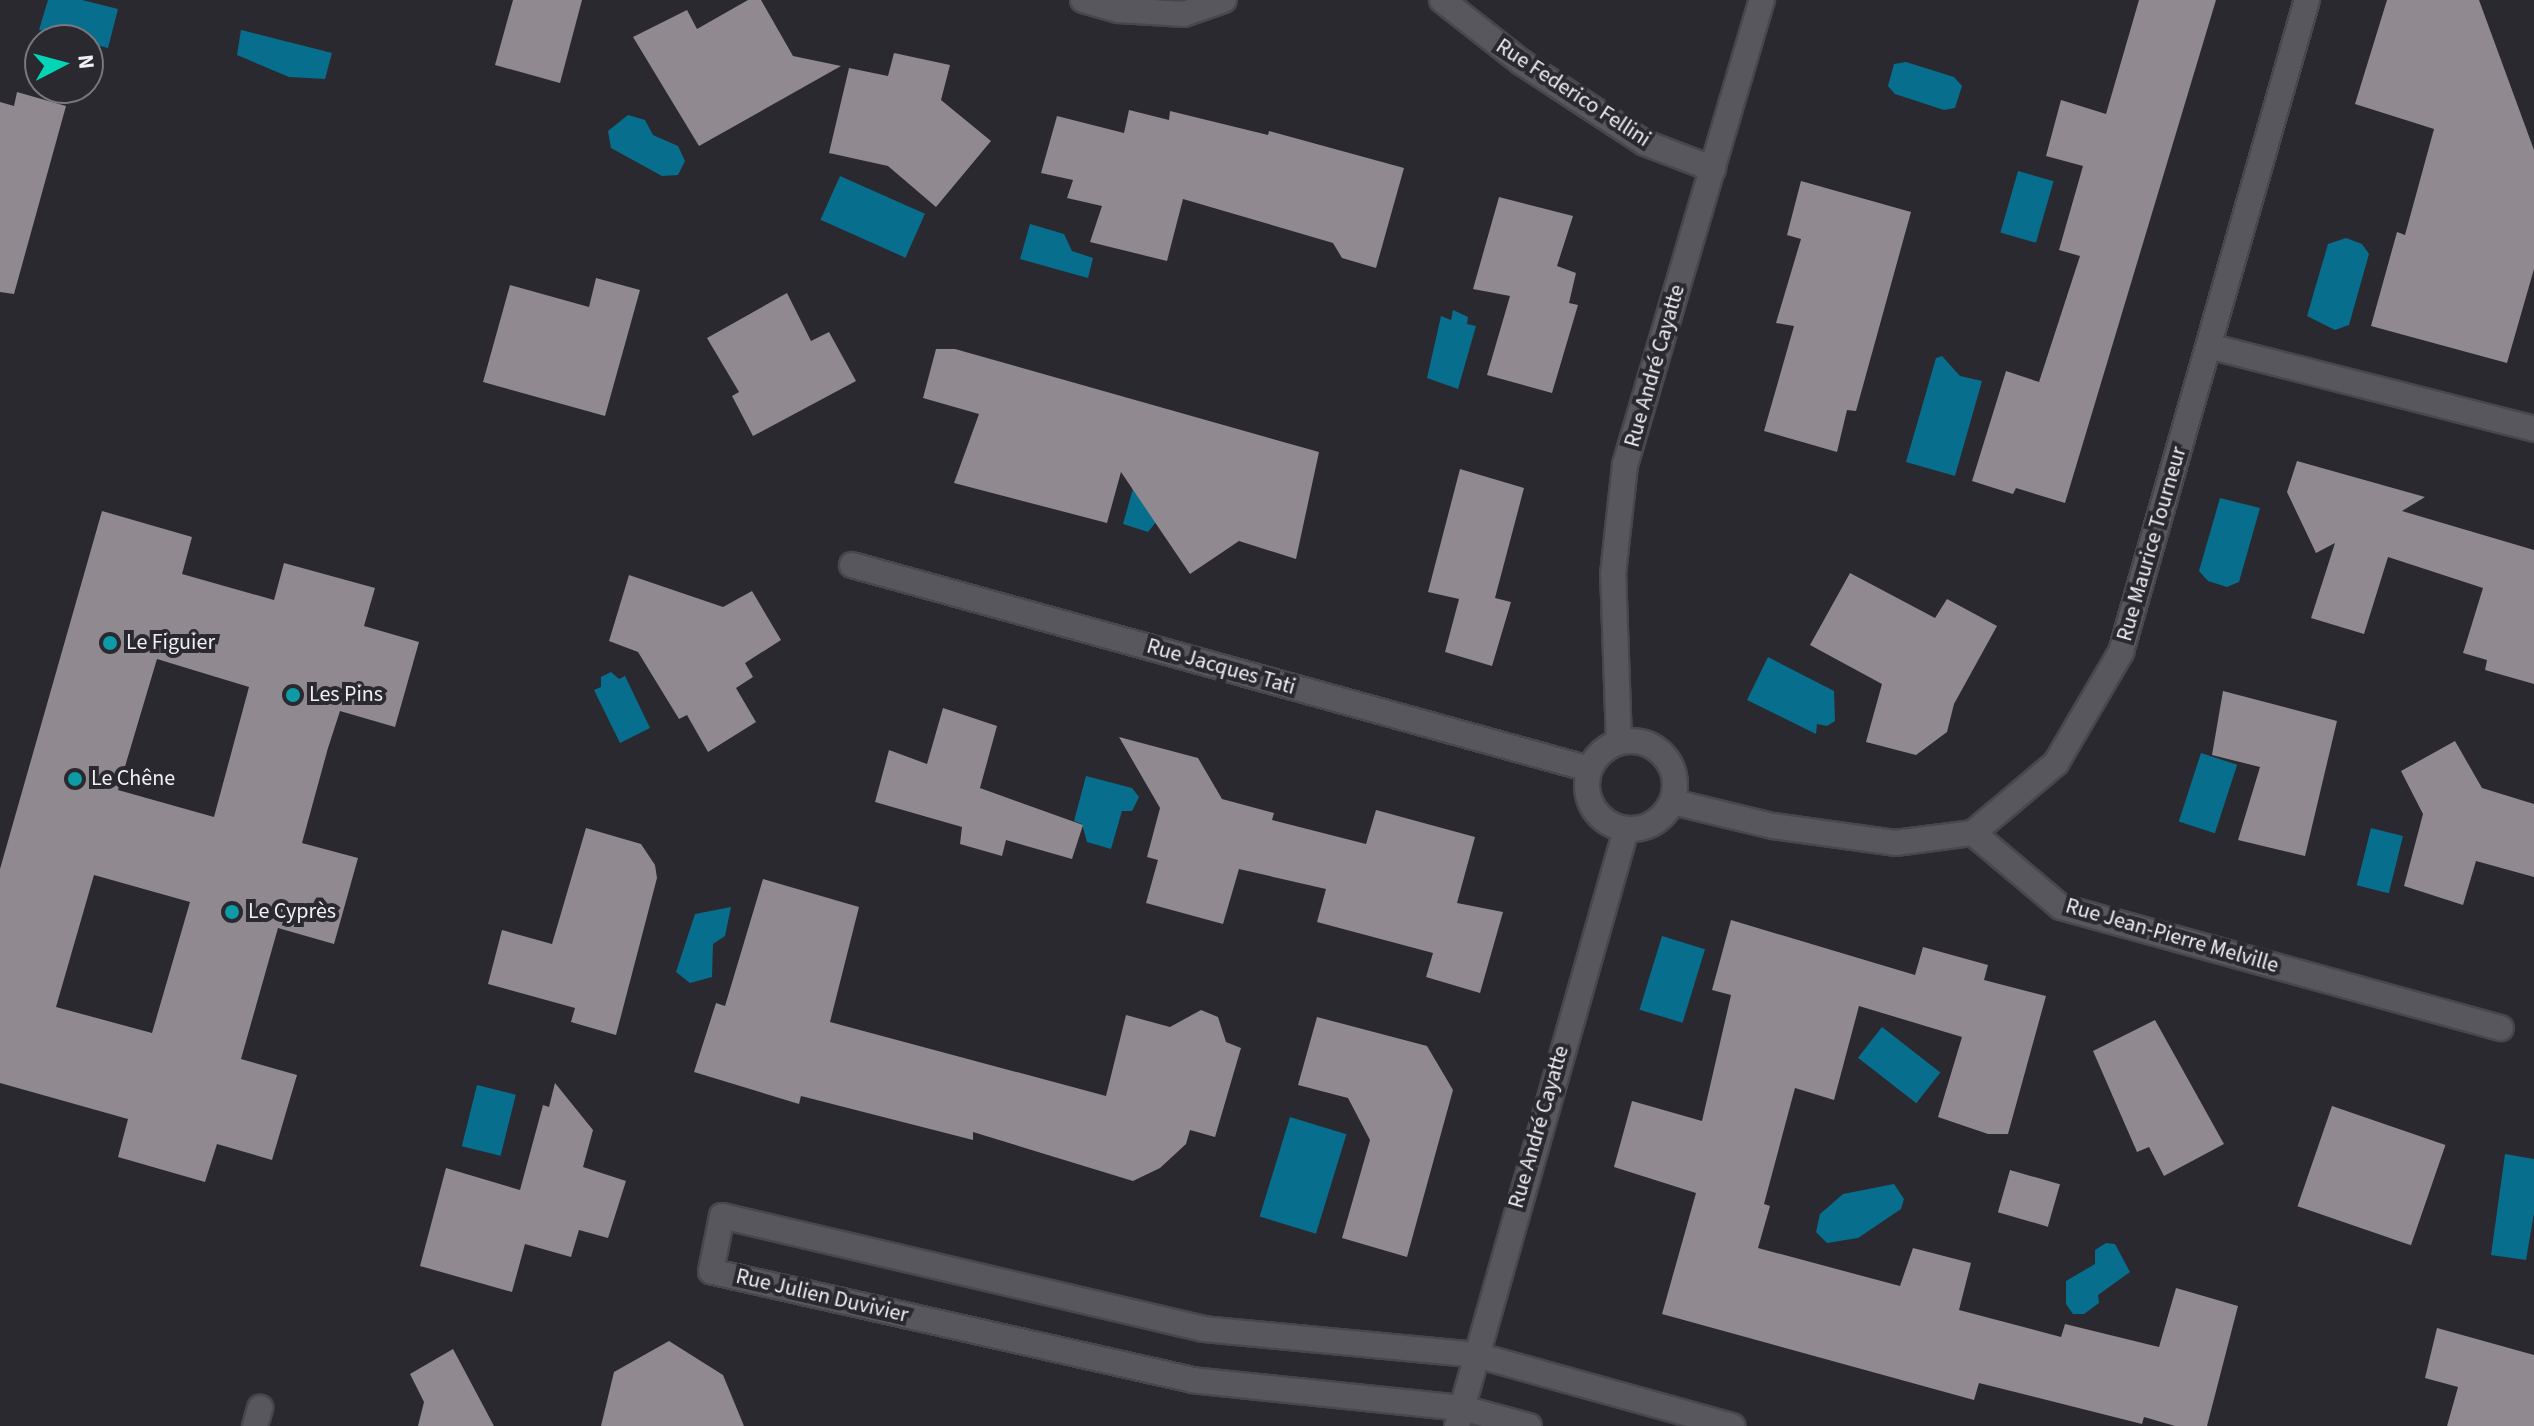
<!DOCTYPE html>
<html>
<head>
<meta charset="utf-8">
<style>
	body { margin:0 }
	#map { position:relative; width:2534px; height:1426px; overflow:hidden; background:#2a292f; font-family:"Source Sans 3",sans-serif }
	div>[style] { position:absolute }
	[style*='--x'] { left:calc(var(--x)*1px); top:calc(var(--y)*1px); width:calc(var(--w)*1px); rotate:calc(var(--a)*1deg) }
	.water>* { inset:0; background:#076e8e; transform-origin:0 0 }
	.building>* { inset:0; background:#90898f; transform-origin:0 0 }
	.roads { filter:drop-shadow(2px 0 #48474c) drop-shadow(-2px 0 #48474c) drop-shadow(0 2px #48474c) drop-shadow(0 -2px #48474c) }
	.minor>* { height:24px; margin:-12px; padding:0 12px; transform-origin:12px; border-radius:12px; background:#58575d }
	.minor>.ring { margin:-12px; padding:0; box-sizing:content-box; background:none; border:24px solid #58575d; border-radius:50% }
	.dots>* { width:22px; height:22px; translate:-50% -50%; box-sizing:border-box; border:4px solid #2a292f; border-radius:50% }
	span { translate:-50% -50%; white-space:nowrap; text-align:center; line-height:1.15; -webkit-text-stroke:8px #2a292f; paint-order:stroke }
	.street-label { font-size:22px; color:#f0eff3 }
	.poi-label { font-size:22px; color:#f0eff3 }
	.left { translate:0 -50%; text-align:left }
	.north { position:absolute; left:24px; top:24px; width:80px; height:80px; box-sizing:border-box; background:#2a292f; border:2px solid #79787d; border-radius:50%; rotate:84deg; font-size:22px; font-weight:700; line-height:32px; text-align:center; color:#f0eff3 }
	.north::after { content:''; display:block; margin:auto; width:28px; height:36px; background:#05d5b6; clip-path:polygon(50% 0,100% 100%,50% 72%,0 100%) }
</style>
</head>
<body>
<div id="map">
	<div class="water">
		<i style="clip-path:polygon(48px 0,82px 0,118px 9px,108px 48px,39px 30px)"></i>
		<i style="clip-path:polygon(241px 30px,332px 53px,325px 79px,289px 77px,237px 55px)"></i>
		<i style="clip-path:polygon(1906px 62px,1954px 77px,1962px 86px,1955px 108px,1944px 110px,1895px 94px,1888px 86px,1894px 64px)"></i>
		<i style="clip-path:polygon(628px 115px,645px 120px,653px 135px,678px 146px,685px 161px,678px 175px,662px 176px,611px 148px,608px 131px)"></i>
		<i style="left:2018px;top:171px;width:37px;height:64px;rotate:16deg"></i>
		<i style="left:840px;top:176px;width:93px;height:48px;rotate:24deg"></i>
		<i style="clip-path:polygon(1030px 224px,1064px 234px,1072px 251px,1093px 258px,1088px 278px,1020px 259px)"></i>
		<i style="clip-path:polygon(2346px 238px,2362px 244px,2369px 254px,2349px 325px,2335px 330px,2307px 316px,2328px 244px)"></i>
		<i style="clip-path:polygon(1453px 310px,1468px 317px,1467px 324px,1476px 326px,1458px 389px,1427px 378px,1441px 316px,1451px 320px)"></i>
		<i style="clip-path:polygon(1942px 356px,1960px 376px,1982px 381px,1955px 476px,1906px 462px,1936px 358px)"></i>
		<i style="clip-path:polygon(1148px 435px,1170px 505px,1148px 532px,1123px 524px)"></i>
		<i style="clip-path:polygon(2220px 498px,2260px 508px,2239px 582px,2227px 587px,2208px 581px,2199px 571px)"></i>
		<i style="clip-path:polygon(1768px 657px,1834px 691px,1835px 721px,1827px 726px,1817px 724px,1816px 734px,1747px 700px)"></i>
		<i style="clip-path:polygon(611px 672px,619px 679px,625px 676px,650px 728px,620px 743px,594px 690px,601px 687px,601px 677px)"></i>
		<i style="left:2201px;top:753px;width:38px;height:72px;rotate:18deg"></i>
		<i style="clip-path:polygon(1086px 776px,1132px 788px,1139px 797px,1132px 811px,1122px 811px,1111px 849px,1087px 842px,1082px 824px,1074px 821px)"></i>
		<i style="left:2371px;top:828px;width:33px;height:59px;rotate:14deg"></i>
		<i style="clip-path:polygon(731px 907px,725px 936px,713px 944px,712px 977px,690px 983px,676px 972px,695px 914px)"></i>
		<i style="left:1662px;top:936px;width:45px;height:77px;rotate:17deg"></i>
		<i style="left:1882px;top:1027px;width:74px;height:39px;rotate:38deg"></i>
		<i style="left:477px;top:1085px;width:40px;height:63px;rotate:14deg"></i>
		<i style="left:1290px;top:1117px;width:59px;height:104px;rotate:17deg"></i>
		<i style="clip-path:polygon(2505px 1154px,2534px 1159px,2534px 1213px,2526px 1260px,2491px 1255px)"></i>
		<i style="clip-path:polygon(1894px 1184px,1904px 1199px,1901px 1209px,1858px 1238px,1827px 1243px,1816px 1232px,1820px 1214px,1843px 1194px)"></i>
		<i style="clip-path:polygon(2106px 1243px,2115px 1244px,2130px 1272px,2098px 1295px,2099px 1303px,2084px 1314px,2073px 1314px,2066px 1304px,2066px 1281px,2095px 1264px,2095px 1250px)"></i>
	</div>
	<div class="building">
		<i style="clip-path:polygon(513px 0,582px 0,560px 83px,495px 65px)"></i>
		<i style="clip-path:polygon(748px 0,761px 0,793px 56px,841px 66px,699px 146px,633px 37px,687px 10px,697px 29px)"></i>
		<i style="clip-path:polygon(2139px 0,2216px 0,2065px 503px,2016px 488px,2013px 494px,1972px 481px,2006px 371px,2039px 382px,2080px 256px,2059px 250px,2083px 166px,2046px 156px,2061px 100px,2106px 114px)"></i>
		<i style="clip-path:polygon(2387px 0,2479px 0,2534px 150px,2534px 269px,2507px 363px,2371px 326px,2397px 232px,2405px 235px,2434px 129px,2355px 104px)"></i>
		<i style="clip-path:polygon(894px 53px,950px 65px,941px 100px,991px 141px,936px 207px,888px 166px,829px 153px,849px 68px,888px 76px)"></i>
		<i style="clip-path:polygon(17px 92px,66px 106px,14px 294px,0 292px,0 102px,14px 106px)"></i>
		<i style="clip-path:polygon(1129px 110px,1169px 120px,1170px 111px,1268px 135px,1269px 131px,1404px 168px,1376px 268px,1342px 258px,1333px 243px,1183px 199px,1167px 261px,1090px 242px,1102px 206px,1067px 198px,1073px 180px,1041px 173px,1057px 116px,1124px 133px)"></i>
		<i style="clip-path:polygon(1801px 181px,1911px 212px,1856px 411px,1847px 410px,1837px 452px,1764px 431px,1794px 326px,1776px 323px,1801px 239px,1787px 235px)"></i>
		<i style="clip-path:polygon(1499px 197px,1573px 216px,1557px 266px,1576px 273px,1569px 303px,1578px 305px,1552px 393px,1487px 375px,1510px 296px,1473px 289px)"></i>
		<i style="clip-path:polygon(596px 278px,640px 290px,605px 416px,483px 382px,510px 285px,589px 307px)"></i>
		<i style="clip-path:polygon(787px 293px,811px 341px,829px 332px,856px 381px,753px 436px,732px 396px,739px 392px,707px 338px)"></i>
		<i style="clip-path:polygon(936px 349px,955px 349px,1319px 452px,1296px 559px,1239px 541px,1190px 574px,1121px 472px,1107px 523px,954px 483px,979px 414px,923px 398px)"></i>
		<i style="clip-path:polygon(2297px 461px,2425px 497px,2402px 511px,2534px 550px,2534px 684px,2485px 670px,2487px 660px,2463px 653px,2483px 588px,2388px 557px,2364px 634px,2311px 618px,2335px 543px,2316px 553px,2287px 492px)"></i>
		<i style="clip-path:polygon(1460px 469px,1524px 488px,1495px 598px,1511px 602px,1492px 666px,1445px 652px,1459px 599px,1428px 592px)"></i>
		<i style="clip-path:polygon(evenodd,102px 511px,192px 537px,182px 574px,274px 600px,284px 563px,375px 588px,364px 626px,419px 642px,395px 727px,340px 711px,328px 748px,302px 843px,358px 858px,334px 944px,278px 928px,241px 1059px,297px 1075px,272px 1160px,217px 1144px,205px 1182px,118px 1157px,128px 1119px,0 1083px,0 869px,102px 511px,157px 659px,249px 687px,214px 817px,118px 790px,157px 659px,102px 511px,94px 875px,190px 902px,152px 1033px,56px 1007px,94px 875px)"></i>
		<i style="clip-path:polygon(1850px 573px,1935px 618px,1947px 599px,1997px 626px,1954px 704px,1947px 732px,1916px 755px,1866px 742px,1882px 684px,1810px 645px)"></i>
		<i style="clip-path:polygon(629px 575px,723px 607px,752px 591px,781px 640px,745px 663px,753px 677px,736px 688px,756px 722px,708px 752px,687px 715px,679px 719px,638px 652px,609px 641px)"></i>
		<i style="clip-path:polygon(2223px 691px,2337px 721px,2305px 856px,2238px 840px,2260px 767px,2212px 755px)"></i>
		<i style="clip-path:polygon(943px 708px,997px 726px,980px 788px,1083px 825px,1072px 859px,1006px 840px,1002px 856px,960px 844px,962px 827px,875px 802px,889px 750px,927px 764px)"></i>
		<i style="clip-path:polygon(1119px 737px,1198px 758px,1222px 799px,1274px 813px,1272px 820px,1366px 844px,1376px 810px,1475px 837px,1457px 903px,1503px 912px,1480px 993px,1426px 977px,1433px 953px,1317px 922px,1326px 889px,1239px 869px,1223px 924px,1146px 903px,1158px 860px,1147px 857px,1160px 808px)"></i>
		<i style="clip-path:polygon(2455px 741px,2482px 788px,2534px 804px,2534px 877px,2476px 861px,2463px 905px,2404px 886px,2423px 814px,2401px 771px)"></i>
		<i style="clip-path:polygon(586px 828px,641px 844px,655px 865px,657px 878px,616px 1035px,571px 1022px,575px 1008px,488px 984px,502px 930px,552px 944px)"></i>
		<i style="clip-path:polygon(763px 879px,859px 907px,830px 1022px,1106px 1096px,1126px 1015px,1170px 1027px,1201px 1010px,1218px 1017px,1226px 1042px,1241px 1048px,1215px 1137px,1190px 1130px,1186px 1144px,1160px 1168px,1133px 1181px,973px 1132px,973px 1140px,801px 1096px,799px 1104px,694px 1072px,716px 1003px,725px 1006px)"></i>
		<i style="clip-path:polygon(1731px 920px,1915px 975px,1923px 947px,1988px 965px,1984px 980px,2046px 996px,2008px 1134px,1988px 1134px,1938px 1117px,1962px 1037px,1859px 1006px,1834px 1100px,1795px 1088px,1764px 1204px,1770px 1206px,1758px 1248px,1900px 1286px,1913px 1248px,1971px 1263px,1959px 1310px,2061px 1337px,2065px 1324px,2159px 1347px,2176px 1288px,2238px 1306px,2207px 1426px,2175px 1426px,2144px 1417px,2142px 1424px,1979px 1383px,1974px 1400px,1662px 1314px,1696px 1193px,1614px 1167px,1632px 1101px,1702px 1121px,1731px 995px,1712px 990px)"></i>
		<i style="clip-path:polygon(1317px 1017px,1427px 1046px,1453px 1090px,1407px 1257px,1342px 1238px,1370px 1140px,1348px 1098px,1298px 1085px)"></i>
		<i style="clip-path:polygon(2155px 1020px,2224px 1144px,2164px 1176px,2149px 1147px,2137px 1152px,2093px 1051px)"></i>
		<i style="clip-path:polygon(555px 1083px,593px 1130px,583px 1167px,626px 1181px,608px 1238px,579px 1230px,571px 1257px,525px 1244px,512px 1292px,420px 1266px,446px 1168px,520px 1190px,543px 1105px,549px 1107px)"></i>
		<i style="left:2332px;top:1106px;width:120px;height:106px;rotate:19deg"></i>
		<i style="left:2010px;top:1170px;width:52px;height:44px;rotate:16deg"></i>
		<i style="clip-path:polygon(2437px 1328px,2534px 1355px,2534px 1426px,2447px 1426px,2458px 1387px,2425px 1378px)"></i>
		<i style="clip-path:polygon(669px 1341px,723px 1375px,744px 1426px,601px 1426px,614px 1372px)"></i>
		<i style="clip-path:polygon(453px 1349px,494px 1426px,418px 1426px,424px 1402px,410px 1374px)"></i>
	</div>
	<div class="roads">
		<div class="minor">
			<i style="--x:1083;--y:0;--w:37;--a:16"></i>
			<i style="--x:1119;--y:10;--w:65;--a:3.5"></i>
			<i style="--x:1184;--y:14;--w:42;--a:-19.3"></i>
			<i style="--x:1442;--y:0;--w:100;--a:38.1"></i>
			<i style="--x:1521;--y:62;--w:148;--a:33.2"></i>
			<i style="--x:1645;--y:143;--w:73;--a:20.9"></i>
			<i style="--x:2209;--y:346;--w:335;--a:14.3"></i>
			<i style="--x:852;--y:565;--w:765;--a:15.47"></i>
			<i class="ring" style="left:1587px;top:741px;width:64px;height:64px"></i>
			<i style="--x:1619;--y:742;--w:168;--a:-92"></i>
			<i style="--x:1613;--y:574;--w:110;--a:-83.7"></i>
			<i style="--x:1625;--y:465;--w:485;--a:-73.6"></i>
			<i style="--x:1673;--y:802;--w:103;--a:13.5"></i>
			<i style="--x:1773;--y:826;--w:123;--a:7.9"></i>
			<i style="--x:1895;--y:843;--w:79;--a:-7.3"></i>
			<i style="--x:1973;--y:833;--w:115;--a:40.1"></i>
			<i style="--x:2061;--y:907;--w:456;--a:15.4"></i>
			<i style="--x:1973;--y:833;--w:109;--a:-40.1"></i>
			<i style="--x:2056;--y:763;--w:129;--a:-59.6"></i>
			<i style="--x:2121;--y:652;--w:678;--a:-74.08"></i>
			<i style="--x:255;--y:1426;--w:19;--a:-74"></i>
			<i style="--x:1457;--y:1426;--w:619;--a:-74.17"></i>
			<i style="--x:1529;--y:1426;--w:69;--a:-165"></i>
			<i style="--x:1462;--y:1408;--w:270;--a:-174.1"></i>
			<i style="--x:1193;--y:1380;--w:494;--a:-167.3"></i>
			<i style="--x:711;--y:1271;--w:56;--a:-78.7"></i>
			<i style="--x:722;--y:1216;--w:494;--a:13.2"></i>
			<i style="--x:1203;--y:1329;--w:274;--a:5.4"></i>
			<i style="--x:1476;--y:1355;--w:266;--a:15.5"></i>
		</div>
	</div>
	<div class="dots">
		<i style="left:110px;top:643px;background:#0f9aa8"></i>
		<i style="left:293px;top:695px;background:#0f9aa8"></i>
		<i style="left:75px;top:779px;background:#0f9aa8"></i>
		<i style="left:232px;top:912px;background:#0f9aa8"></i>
	</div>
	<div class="street-label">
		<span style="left:1573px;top:93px;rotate:33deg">Rue Federico Fellini</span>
		<span style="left:1655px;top:366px;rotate:-74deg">Rue André Cayatte</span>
		<span style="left:2152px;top:544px;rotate:-74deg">Rue Maurice Tourneur</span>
		<span style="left:1221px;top:667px;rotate:16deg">Rue Jacques Tati</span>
		<span style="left:2172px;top:936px;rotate:16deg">Rue Jean-Pierre Melville</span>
		<span style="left:1539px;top:1127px;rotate:-74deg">Rue André Cayatte</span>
		<span style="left:822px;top:1296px;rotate:13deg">Rue Julien Duvivier</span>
	</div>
	<div class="poi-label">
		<span class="left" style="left:126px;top:643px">Le Figuier</span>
		<span class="left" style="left:309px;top:695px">Les Pins</span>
		<span class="left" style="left:91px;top:779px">Le Chêne</span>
		<span class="left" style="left:248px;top:912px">Le Cyprès</span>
	</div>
	<div class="north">N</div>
</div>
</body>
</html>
